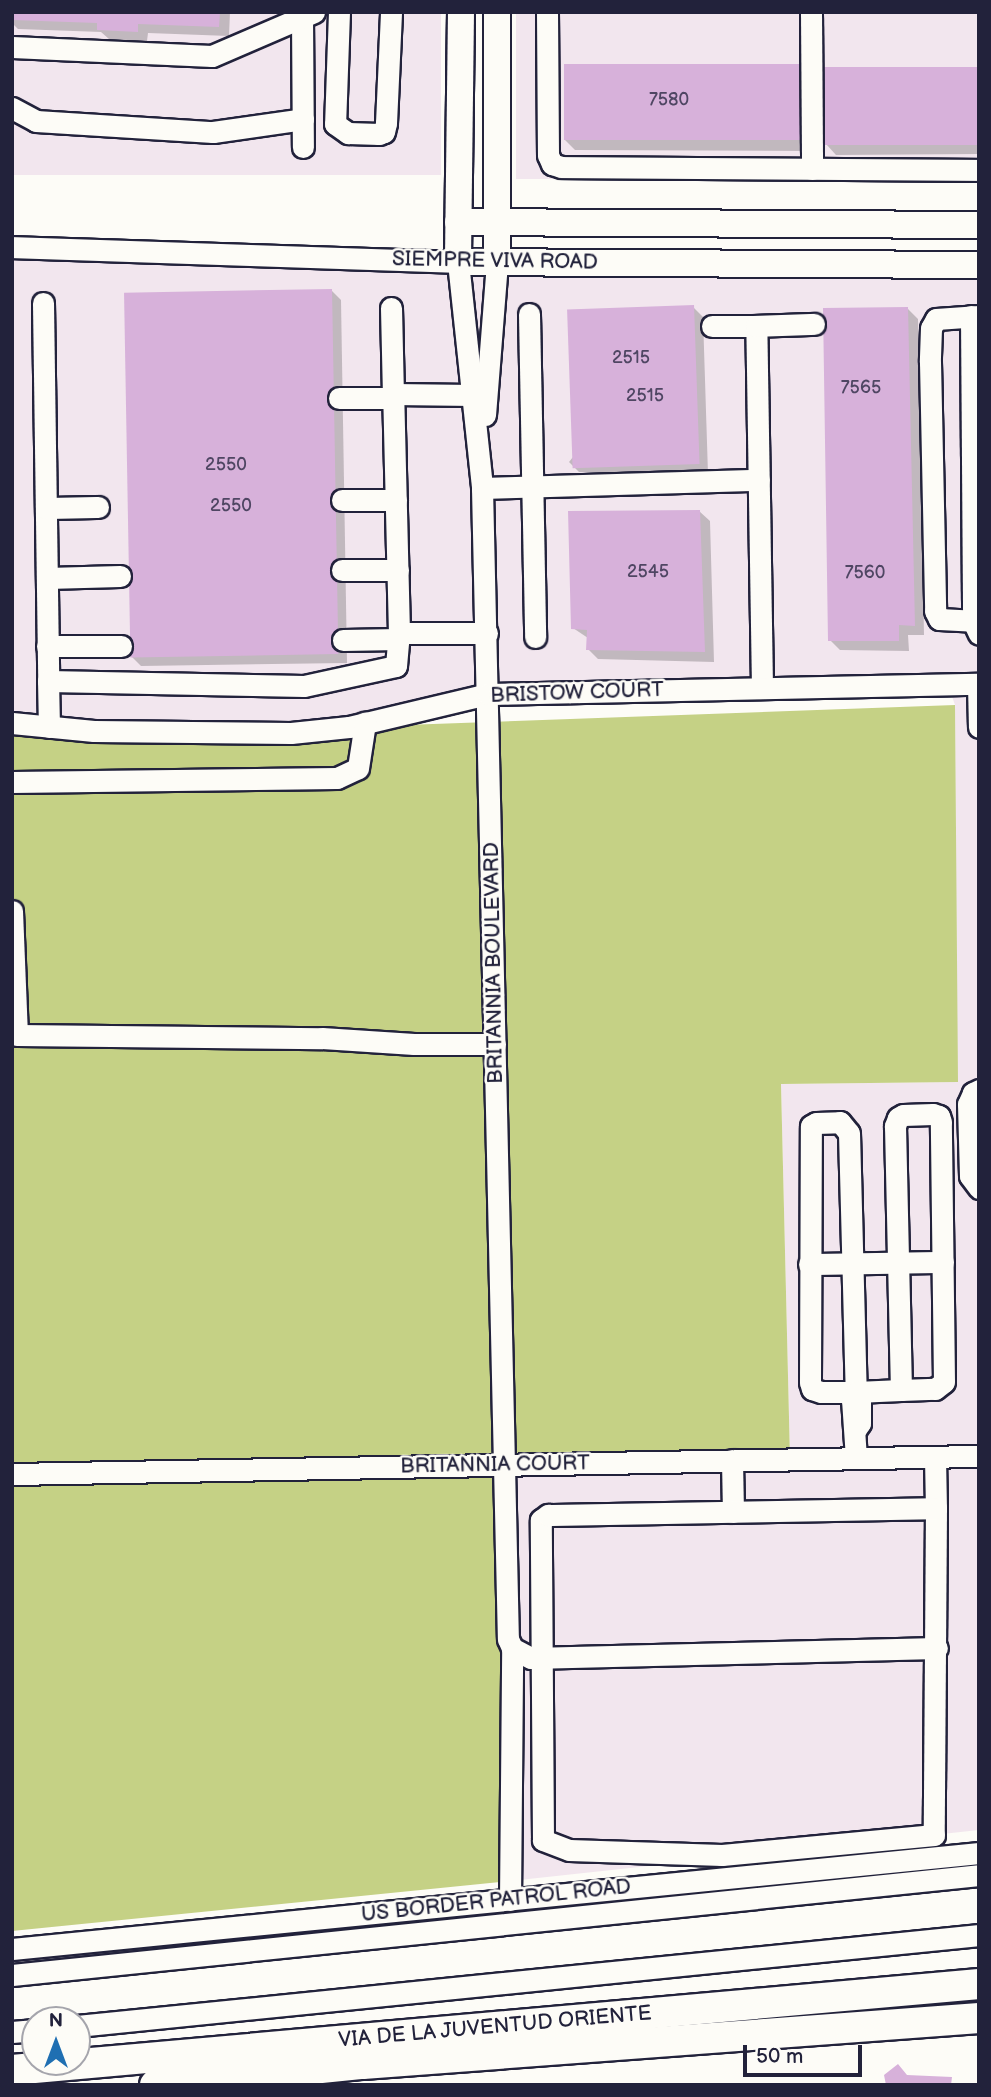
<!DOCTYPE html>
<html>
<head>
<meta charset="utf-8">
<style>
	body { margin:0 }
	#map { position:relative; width:991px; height:2097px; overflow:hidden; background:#fdfcf7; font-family:"Balsamiq Sans",sans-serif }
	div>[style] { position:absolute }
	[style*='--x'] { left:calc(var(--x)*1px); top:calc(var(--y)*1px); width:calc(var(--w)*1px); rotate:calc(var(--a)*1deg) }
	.built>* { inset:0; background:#f2e6ee; transform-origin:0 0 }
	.green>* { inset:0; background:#c5d185 }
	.shadow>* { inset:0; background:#0003 }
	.building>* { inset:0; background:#d7b1da; transform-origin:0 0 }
	.roads { filter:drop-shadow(2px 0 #22223b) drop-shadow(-2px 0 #22223b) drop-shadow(0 2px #22223b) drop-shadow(0 -2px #22223b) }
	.minor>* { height:21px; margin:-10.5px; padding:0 10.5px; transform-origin:10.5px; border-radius:10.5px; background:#fdfcf7 }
	.major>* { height:26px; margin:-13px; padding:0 13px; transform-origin:13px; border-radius:13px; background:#fdfcf7 }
	.highway>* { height:30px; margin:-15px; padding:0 15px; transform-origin:15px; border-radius:15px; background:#fdfcf7 }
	span { translate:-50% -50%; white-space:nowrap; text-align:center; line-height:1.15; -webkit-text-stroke:5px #fdfcf7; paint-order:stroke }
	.number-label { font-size:18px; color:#4f4663 }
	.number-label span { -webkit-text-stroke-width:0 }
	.street-label { font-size:21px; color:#22223b }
	.frame { position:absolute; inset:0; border:14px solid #22223b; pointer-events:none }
	.north { position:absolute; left:21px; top:2006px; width:70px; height:70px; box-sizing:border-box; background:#fdfcf7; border:2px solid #a5a5ac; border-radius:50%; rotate:0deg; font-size:19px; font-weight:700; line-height:28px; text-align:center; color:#22223b }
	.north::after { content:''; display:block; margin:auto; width:24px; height:32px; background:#1f6fb2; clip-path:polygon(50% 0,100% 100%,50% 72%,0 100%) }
	.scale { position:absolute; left:743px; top:2045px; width:119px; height:32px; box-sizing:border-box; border:4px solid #22223b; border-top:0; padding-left:9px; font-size:21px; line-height:24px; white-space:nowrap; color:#22223b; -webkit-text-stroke:5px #fdfcf7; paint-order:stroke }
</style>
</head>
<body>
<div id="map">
	<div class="built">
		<i style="left:12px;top:12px;width:429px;height:163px"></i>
		<i style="left:516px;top:12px;width:463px;height:167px"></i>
		<i style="clip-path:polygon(12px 247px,979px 278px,979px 1830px,510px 1881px,504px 1464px,790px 1459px,781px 1084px,957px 1082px,955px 705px,948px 685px,488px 694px,349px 727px,12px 723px)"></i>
	</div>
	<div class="green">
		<i style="clip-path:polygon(955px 705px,958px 1082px,781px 1084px,790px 1459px,504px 1465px,510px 1881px,12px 1931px,12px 723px,349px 727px)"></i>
	</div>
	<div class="shadow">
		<i style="clip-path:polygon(12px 12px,230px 12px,229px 36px,148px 33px,147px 41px,109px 39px,101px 32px,18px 29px,12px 23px)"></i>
		<i style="clip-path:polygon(801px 68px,811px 151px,575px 150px,565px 140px)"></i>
		<i style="clip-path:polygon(979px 69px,979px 154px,836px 155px,826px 144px)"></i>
		<i style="clip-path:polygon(331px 290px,341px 300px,347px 663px,141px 666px,131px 656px)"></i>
		<i style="clip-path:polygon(693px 307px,703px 317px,708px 474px,579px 472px,569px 462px)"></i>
		<i style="clip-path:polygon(908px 309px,918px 319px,924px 635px,908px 635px,909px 651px,840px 650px,830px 640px)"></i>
		<i style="clip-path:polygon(699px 511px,710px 521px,714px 662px,598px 659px,588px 649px,588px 638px,573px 628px)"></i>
	</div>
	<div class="building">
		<i style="clip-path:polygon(12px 12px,220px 12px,219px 27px,138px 24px,138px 32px,97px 30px,97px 23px,12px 20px)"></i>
		<i style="left:564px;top:64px;width:238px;height:76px"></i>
		<i style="left:979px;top:67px;width:78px;height:155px;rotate:90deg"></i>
		<i style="left:332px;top:289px;width:365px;height:208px;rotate:89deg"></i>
		<i style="left:694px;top:305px;width:159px;height:127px;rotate:88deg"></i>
		<i style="clip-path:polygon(908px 307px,915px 626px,899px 625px,899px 641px,828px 641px,823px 308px)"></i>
		<i style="clip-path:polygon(700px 510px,705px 652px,586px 650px,587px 630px,571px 629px,568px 511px)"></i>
		<i style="clip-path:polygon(898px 2064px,907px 2075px,952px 2077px,951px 2085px,886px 2085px,884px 2075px)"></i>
	</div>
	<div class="roads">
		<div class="minor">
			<i style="--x:339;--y:12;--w:112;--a:92"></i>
			<i style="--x:335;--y:124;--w:16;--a:35"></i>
			<i style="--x:348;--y:133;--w:31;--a:2"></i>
			<i style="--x:379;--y:134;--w:5;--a:-22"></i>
			<i style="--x:384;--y:132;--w:9;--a:-77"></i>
			<i style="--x:386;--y:123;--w:111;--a:-87.4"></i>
			<i style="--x:547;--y:12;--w:143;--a:89.6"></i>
			<i style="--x:548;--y:155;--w:10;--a:66"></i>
			<i style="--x:552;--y:164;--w:9;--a:18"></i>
			<i style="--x:561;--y:167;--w:418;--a:0.4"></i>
			<i style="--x:811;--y:12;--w:157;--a:89.6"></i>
			<i style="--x:302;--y:17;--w:130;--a:89.6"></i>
			<i style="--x:12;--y:47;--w:200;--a:2.6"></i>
			<i style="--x:212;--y:56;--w:111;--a:-23.3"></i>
			<i style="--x:12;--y:108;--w:27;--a:28"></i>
			<i style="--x:36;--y:121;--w:177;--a:3.6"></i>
			<i style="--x:213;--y:132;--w:91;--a:-8.2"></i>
			<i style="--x:12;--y:247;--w:446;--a:1.9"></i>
			<i style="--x:458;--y:262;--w:227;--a:83.9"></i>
			<i style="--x:482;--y:488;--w:1151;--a:88.71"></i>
			<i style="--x:508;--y:1639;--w:10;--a:66"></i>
			<i style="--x:512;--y:1648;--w:21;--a:28"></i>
			<i style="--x:531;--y:1658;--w:406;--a:-1.4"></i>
			<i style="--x:43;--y:303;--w:378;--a:89.2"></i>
			<i style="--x:391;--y:308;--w:86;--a:88.7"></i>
			<i style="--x:393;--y:394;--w:80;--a:0.7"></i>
			<i style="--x:529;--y:314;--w:323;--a:88.9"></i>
			<i style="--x:971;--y:316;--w:305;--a:89.6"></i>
			<i style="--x:979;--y:316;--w:43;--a:176"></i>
			<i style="--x:936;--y:319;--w:10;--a:119"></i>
			<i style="--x:931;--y:328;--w:34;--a:92"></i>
			<i style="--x:930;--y:362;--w:249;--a:88.8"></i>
			<i style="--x:935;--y:611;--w:9;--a:63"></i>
			<i style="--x:939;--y:619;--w:34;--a:3"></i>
			<i style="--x:973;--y:621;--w:14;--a:65"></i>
			<i style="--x:712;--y:326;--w:44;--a:0"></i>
			<i style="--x:339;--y:398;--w:55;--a:0"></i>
			<i style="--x:485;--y:415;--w:152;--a:-85.5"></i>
			<i style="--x:482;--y:488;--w:277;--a:-1.7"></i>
			<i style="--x:342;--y:500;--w:54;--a:0"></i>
			<i style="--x:46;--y:508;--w:52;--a:-1.1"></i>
			<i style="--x:342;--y:570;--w:56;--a:0"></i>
			<i style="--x:47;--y:578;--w:73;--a:-1.6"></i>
			<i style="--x:399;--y:633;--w:88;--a:0"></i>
			<i style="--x:343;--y:640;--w:56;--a:-1"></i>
			<i style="--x:47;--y:646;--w:74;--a:0"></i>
			<i style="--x:978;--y:684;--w:43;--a:88.7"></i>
			<i style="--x:762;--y:688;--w:362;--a:-90.9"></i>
			<i style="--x:756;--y:326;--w:58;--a:-2"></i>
			<i style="--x:12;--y:723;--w:82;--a:5.6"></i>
			<i style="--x:94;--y:731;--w:197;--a:0.6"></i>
			<i style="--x:291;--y:733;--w:58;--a:-5.9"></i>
			<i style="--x:349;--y:727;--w:143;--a:-13.4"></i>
			<i style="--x:488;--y:694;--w:491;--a:-1.2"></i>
			<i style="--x:49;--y:727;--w:46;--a:-91.2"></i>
			<i style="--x:48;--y:681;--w:256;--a:1.1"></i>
			<i style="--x:304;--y:686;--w:94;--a:-12.3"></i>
			<i style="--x:396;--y:666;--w:33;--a:-85"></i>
			<i style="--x:399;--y:633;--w:239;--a:-91.4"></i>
			<i style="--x:12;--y:782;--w:325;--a:-0.7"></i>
			<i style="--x:337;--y:778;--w:23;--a:-25"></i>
			<i style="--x:358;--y:768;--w:46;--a:-81.2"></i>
			<i style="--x:12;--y:911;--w:124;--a:87.7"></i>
			<i style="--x:17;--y:1035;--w:305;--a:0.6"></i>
			<i style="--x:322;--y:1038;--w:92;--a:3.7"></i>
			<i style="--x:414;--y:1044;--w:81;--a:0"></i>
			<i style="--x:979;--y:1090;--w:7;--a:153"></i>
			<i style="--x:973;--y:1093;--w:12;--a:114"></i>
			<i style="--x:968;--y:1104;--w:72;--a:88.4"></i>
			<i style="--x:970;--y:1176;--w:15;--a:53"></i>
			<i style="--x:809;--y:1264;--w:134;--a:-0.9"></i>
			<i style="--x:856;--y:1392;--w:35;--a:180"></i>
			<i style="--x:821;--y:1392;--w:9;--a:-162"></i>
			<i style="--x:812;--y:1389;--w:7;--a:-106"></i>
			<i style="--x:810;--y:1382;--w:256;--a:-89.8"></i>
			<i style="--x:811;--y:1126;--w:6;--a:-31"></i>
			<i style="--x:816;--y:1123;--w:24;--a:-2"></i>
			<i style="--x:840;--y:1122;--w:14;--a:51"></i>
			<i style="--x:849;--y:1133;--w:259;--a:88.5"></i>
			<i style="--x:856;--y:1392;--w:45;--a:-2.5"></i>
			<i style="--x:901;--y:1390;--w:34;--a:-2"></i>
			<i style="--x:935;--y:1389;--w:11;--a:-38"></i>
			<i style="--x:944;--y:1382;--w:260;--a:-90.7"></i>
			<i style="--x:941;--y:1122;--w:6;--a:-108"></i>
			<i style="--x:939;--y:1116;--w:6;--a:-162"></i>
			<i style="--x:933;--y:1114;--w:30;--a:178"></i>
			<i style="--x:903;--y:1115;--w:6;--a:149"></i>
			<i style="--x:898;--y:1118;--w:9;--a:111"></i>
			<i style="--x:895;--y:1126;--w:264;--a:88.7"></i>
			<i style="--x:935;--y:1457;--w:51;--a:88.9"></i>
			<i style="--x:856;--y:1458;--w:58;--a:-93.9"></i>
			<i style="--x:852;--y:1400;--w:9;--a:-63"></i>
			<i style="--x:856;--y:1392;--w:9;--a:63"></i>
			<i style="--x:860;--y:1400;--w:23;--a:90"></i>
			<i style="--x:860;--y:1423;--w:7;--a:124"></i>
			<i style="--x:732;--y:1460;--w:52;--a:88.9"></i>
			<i style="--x:12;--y:1474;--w:967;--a:-1.07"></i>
			<i style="--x:936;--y:1508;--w:327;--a:90.4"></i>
			<i style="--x:934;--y:1835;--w:213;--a:174.6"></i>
			<i style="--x:722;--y:1855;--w:153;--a:-178.1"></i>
			<i style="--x:569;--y:1850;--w:28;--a:-159"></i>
			<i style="--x:543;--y:1840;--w:320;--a:-90.4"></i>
			<i style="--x:541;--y:1520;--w:9;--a:-36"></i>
			<i style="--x:548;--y:1515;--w:388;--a:-1"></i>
			<i style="--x:510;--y:1900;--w:252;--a:-89.5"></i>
			<i style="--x:12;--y:1949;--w:972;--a:-5.67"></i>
			<i style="--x:12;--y:1975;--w:972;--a:-5.9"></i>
			<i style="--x:77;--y:2026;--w:907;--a:-5.76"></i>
			<i style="--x:12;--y:2032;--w:23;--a:-5"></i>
		</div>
		<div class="major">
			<i style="--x:461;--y:12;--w:250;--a:90.7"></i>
			<i style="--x:458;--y:262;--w:521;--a:0.33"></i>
			<i style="--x:497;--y:12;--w:251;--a:90"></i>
			<i style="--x:458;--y:222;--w:521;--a:0.33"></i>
		</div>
		<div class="highway">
			<i style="--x:12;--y:2070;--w:971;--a:-5.08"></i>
			<i style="--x:155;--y:2085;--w:209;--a:-5.8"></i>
			<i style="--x:363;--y:2064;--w:618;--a:-4.27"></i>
		</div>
	</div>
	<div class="number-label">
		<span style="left:669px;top:100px">7580</span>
		<span style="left:631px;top:358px">2515</span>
		<span style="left:861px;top:388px">7565</span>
		<span style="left:645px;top:396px">2515</span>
		<span style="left:226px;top:465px">2550</span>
		<span style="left:231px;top:506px">2550</span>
		<span style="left:648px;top:572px">2545</span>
		<span style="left:865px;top:573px">7560</span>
	</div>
	<div class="street-label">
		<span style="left:495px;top:261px;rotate:1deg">SIEMPRE VIVA ROAD</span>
		<span style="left:577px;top:693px;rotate:-2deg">BRISTOW COURT</span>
		<span style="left:494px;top:963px;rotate:-91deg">BRITANNIA BOULEVARD</span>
		<span style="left:495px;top:1465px;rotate:-1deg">BRITANNIA COURT</span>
		<span style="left:496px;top:1901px;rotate:-6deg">US BORDER PATROL ROAD</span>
		<span style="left:495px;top:2027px;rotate:-5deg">VIA DE LA JUVENTUD ORIENTE</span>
	</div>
	<div class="frame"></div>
	<div class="north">N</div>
	<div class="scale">50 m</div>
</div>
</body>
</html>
